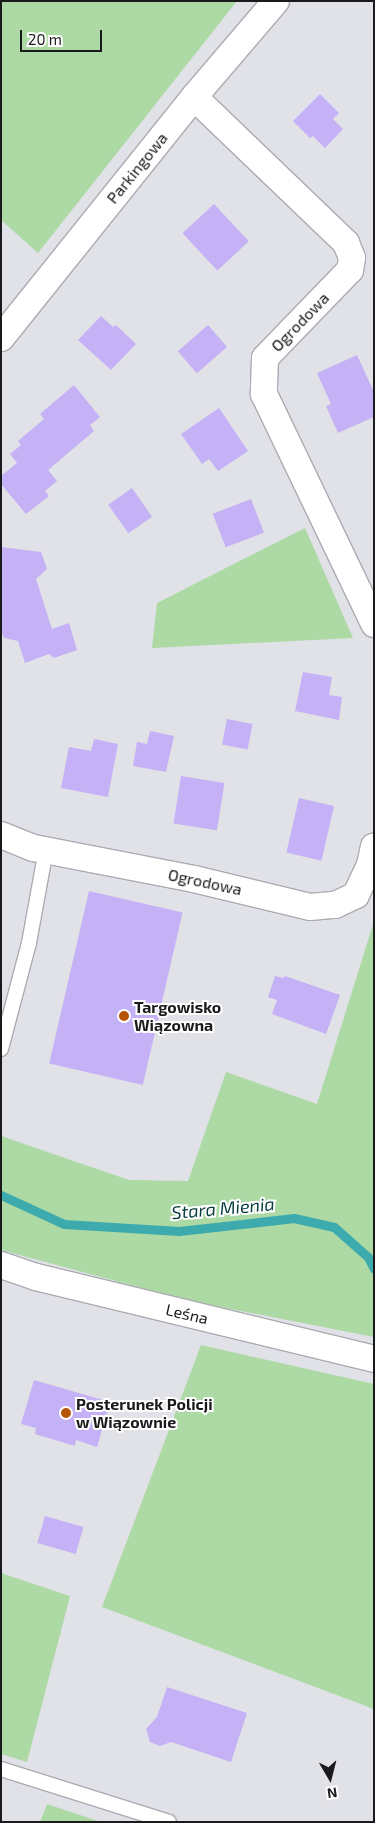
<!DOCTYPE html>
<html>
<head>
<meta charset="utf-8">
<style>
	body { margin:0 }
	#map { position:relative; width:375px; height:1823px; overflow:hidden; background:#e1e1e8; font-family:"Exo 2",sans-serif }
	div>[style] { position:absolute }
	[style*='--x'] { left:calc(var(--x)*1px); top:calc(var(--y)*1px); width:calc(var(--w)*1px); rotate:calc(var(--a)*1deg) }
	.green>* { inset:0; background:#acd9a4 }
	.stream>* { height:9px; margin:-4.5px; padding:0 4.5px; transform-origin:4.5px; border-radius:4.5px; background:#3daaad }
	.building>* { inset:0; background:#c5b1f5; transform-origin:0 0 }
	.roads { filter:drop-shadow(1px 0 #ababb2) drop-shadow(-1px 0 #ababb2) drop-shadow(0 1px #ababb2) drop-shadow(0 -1px #ababb2) }
	.lane>* { height:14px; margin:-7px; padding:0 7px; transform-origin:7px; border-radius:7px; background:#fff }
	.street>* { height:26px; margin:-13px; padding:0 13px; transform-origin:13px; border-radius:13px; background:#fff }
	.dots>* { width:14px; height:14px; translate:-50% -50%; box-sizing:border-box; border:2px solid #fff; border-radius:50% }
	span { translate:-50% -50%; white-space:nowrap; text-align:center; line-height:1.15; -webkit-text-stroke:4px #fff; paint-order:stroke }
	.street-label { font-size:16px; color:#1a1a1c }
	.poi-label { font-size:16px; color:#1a1a1c; font-weight:700 }
	.left { translate:0 -50%; text-align:left }
	.water-label { font-size:18px; color:#093d3e; font-style:italic }
	.frame { position:absolute; inset:0; border:2px solid #1a1a1c; pointer-events:none }
	.north { position:absolute; left:305px; top:1753px; width:50px; height:50px; -webkit-text-stroke:4px #fff; paint-order:stroke; rotate:172deg; font-size:14px; font-weight:700; line-height:20px; text-align:center; color:#1a1a1c }
	.north::after { content:''; display:block; margin:auto; width:18px; height:22px; background:#1a1a1c; clip-path:polygon(50% 0,100% 100%,50% 72%,0 100%) }
	.scale { position:absolute; left:20px; top:30px; width:82px; height:22px; box-sizing:border-box; border:2px solid #1a1a1c; border-top:0; padding-left:6px; font-size:15px; line-height:18px; white-space:nowrap; color:#1a1a1c; -webkit-text-stroke:4px #fff; paint-order:stroke }
</style>
</head>
<body>
<div id="map">
	<div class="green">
		<i style="clip-path:polygon(1px 1px,237px 1px,38px 253px,1px 220px)"></i>
		<i style="clip-path:polygon(305px 528px,353px 638px,152px 648px,157px 603px)"></i>
		<i style="clip-path:polygon(374px 921px,374px 1337px,190px 1301px,1px 1250px,1px 1136px,129px 1180px,188px 1181px,226px 1072px,317px 1104px)"></i>
		<i style="clip-path:polygon(201px 1345px,374px 1384px,374px 1709px,102px 1607px)"></i>
		<i style="clip-path:polygon(1px 1573px,70px 1596px,27px 1762px,1px 1754px)"></i>
		<i style="clip-path:polygon(47px 1804px,101px 1822px,40px 1822px)"></i>
	</div>
	<div class="stream">
		<i style="--x:1;--y:1195;--w:69;--a:24.7"></i>
		<i style="--x:64;--y:1224;--w:115;--a:3.5"></i>
		<i style="--x:179;--y:1231;--w:116;--a:-6.4"></i>
		<i style="--x:294;--y:1218;--w:41;--a:12.7"></i>
		<i style="--x:334;--y:1227;--w:45;--a:41.4"></i>
		<i style="--x:368;--y:1257;--w:13;--a:63"></i>
	</div>
	<div class="building">
		<i style="clip-path:polygon(320px 94px,339px 113px,333px 119px,343px 129px,325px 148px,313px 136px,310px 138px,293px 121px)"></i>
		<i style="left:214px;top:204px;width:51px;height:43px;rotate:47deg"></i>
		<i style="clip-path:polygon(101px 316px,113px 327px,116px 325px,136px 344px,111px 370px,78px 340px)"></i>
		<i style="left:208px;top:325px;width:29px;height:40px;rotate:49deg"></i>
		<i style="clip-path:polygon(357px 355px,374px 392px,374px 417px,338px 433px,326px 406px,331px 404px,317px 373px)"></i>
		<i style="clip-path:polygon(74px 385px,100px 417px,90px 425px,94px 431px,48px 470px,57px 481px,45px 491px,49px 496px,26px 514px,1px 484px,1px 476px,17px 463px,10px 454px,21px 445px,18px 441px,44px 419px,40px 414px)"></i>
		<i style="clip-path:polygon(219px 408px,248px 451px,218px 471px,209px 459px,202px 464px,181px 434px)"></i>
		<i style="left:132px;top:488px;width:35px;height:29px;rotate:55deg"></i>
		<i style="left:251px;top:499px;width:36px;height:41px;rotate:69deg"></i>
		<i style="clip-path:polygon(1px 547px,41px 552px,47px 569px,36px 579px,52px 629px,69px 623px,77px 650px,54px 658px,49px 654px,25px 663px,18px 641px,4px 638px,1px 630px)"></i>
		<i style="clip-path:polygon(303px 672px,332px 677px,329px 695px,342px 697px,339px 720px,295px 711px)"></i>
		<i style="left:227px;top:719px;width:26px;height:26px;rotate:11deg"></i>
		<i style="clip-path:polygon(150px 731px,174px 736px,166px 772px,133px 766px,137px 742px,147px 744px)"></i>
		<i style="clip-path:polygon(94px 739px,118px 744px,108px 797px,61px 788px,69px 747px,91px 751px)"></i>
		<i style="left:181px;top:776px;width:44px;height:48px;rotate:9deg"></i>
		<i style="left:299px;top:798px;width:36px;height:56px;rotate:13deg"></i>
		<i style="left:89px;top:891px;width:96px;height:177px;rotate:13deg"></i>
		<i style="clip-path:polygon(275px 976px,284px 978px,285px 976px,340px 995px,326px 1034px,272px 1014px,277px 1000px,268px 997px)"></i>
		<i style="clip-path:polygon(34px 1380px,110px 1402px,97px 1447px,76px 1440px,75px 1446px,35px 1434px,36px 1428px,21px 1424px)"></i>
		<i style="left:45px;top:1516px;width:40px;height:28px;rotate:16deg"></i>
		<i style="clip-path:polygon(167px 1687px,247px 1713px,231px 1762px,171px 1742px,160px 1746px,150px 1742px,146px 1729px,157px 1717px)"></i>
	</div>
	<div class="roads">
		<div class="lane">
			<i style="--x:1;--y:1049;--w:110;--a:-75.2"></i>
			<i style="--x:29;--y:943;--w:96;--a:-79.7"></i>
			<i style="--x:1;--y:1769;--w:176;--a:17.5"></i>
		</div>
		<div class="street">
			<i style="--x:194;--y:97;--w:211;--a:43.8"></i>
			<i style="--x:346;--y:243;--w:16;--a:68"></i>
			<i style="--x:352;--y:258;--w:12;--a:99"></i>
			<i style="--x:350;--y:270;--w:122;--a:134"></i>
			<i style="--x:265;--y:358;--w:36;--a:92"></i>
			<i style="--x:264;--y:394;--w:255;--a:64.4"></i>
			<i style="--x:1;--y:338;--w:309;--a:-51.3"></i>
			<i style="--x:194;--y:97;--w:126;--a:-49.5"></i>
			<i style="--x:1;--y:835;--w:35;--a:22"></i>
			<i style="--x:34;--y:848;--w:163;--a:11"></i>
			<i style="--x:194;--y:879;--w:119;--a:13.6"></i>
			<i style="--x:310;--y:907;--w:25;--a:-5"></i>
			<i style="--x:335;--y:905;--w:23;--a:-25"></i>
			<i style="--x:356;--y:895;--w:33;--a:-65"></i>
			<i style="--x:370;--y:865;--w:19;--a:-78"></i>
			<i style="--x:1;--y:1265;--w:37;--a:19"></i>
			<i style="--x:36;--y:1277;--w:348;--a:13.6"></i>
		</div>
	</div>
	<div class="dots">
		<i style="left:124px;top:1016px;background:#b45506"></i>
		<i style="left:66px;top:1413px;background:#b45506"></i>
	</div>
	<div class="street-label">
		<span style="left:137px;top:168px;rotate:-51deg">Parkingowa</span>
		<span style="left:300px;top:322px;rotate:-46deg">Ogrodowa</span>
		<span style="left:205px;top:882px;rotate:12deg">Ogrodowa</span>
		<span style="left:187px;top:1314px;rotate:13deg">Leśna</span>
	</div>
	<div class="poi-label">
		<span class="left" style="left:134px;top:1016px">Targowisko<br>Wiązowna</span>
		<span class="left" style="left:76px;top:1413px">Posterunek Policji<br>w Wiązownie</span>
	</div>
	<div class="water-label">
		<span style="left:223px;top:1208px;rotate:-5deg">Stara Mienia</span>
	</div>
	<div class="frame"></div>
	<div class="north">N</div>
	<div class="scale">20 m</div>
</div>
</body>
</html>
